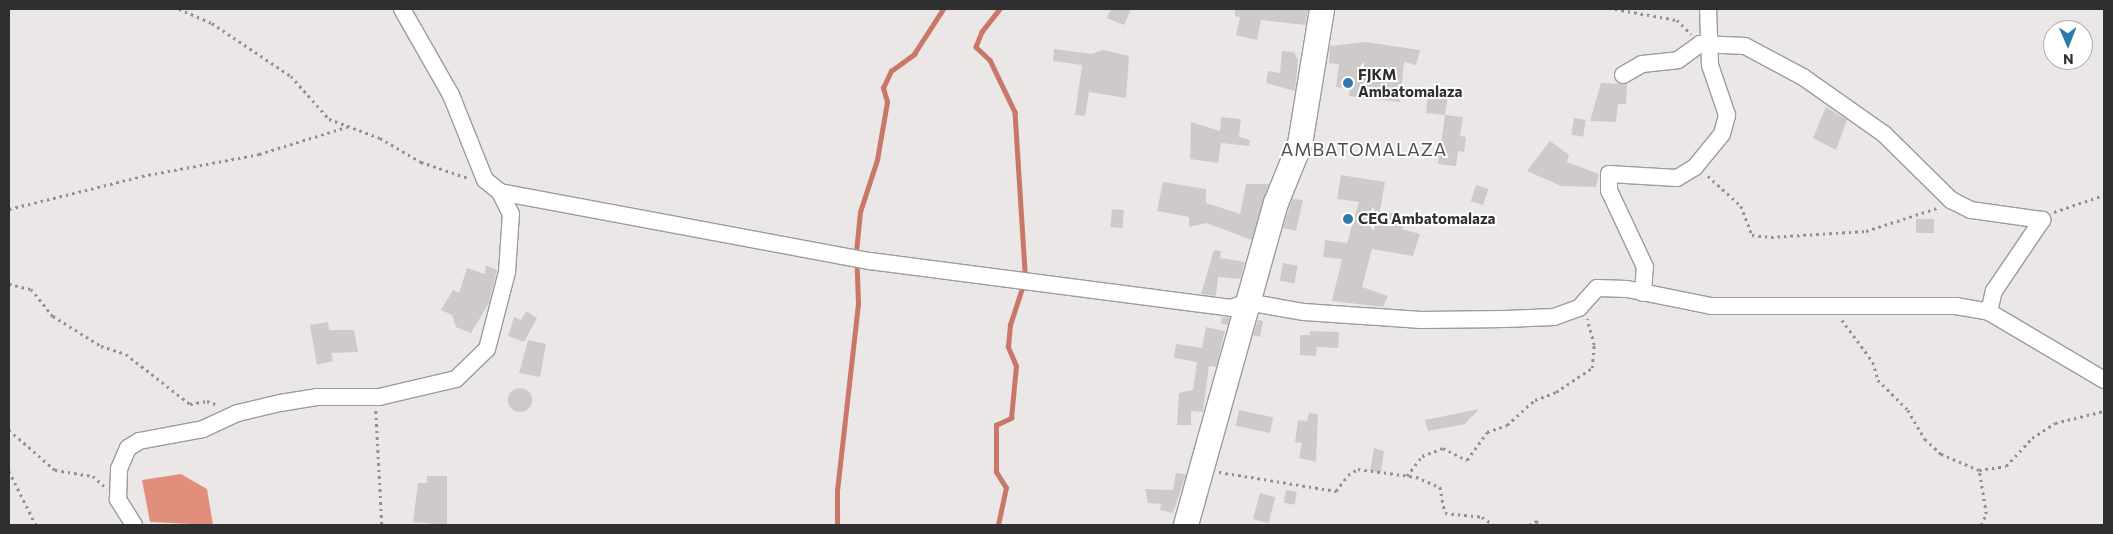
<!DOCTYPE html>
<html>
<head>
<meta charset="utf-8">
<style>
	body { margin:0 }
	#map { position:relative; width:2113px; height:534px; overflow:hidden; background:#ebe7e6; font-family:Commissioner,sans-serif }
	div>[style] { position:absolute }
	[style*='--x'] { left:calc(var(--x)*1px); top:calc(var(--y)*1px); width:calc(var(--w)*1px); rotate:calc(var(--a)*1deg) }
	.forest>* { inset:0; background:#e28e7d }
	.stream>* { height:4.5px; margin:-2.25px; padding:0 2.25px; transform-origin:2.25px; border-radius:2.25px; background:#c97867 }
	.building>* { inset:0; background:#cecac9; transform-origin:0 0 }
	.round { border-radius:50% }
	.path>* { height:2.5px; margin-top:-1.25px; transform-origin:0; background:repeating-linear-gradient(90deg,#92908f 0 2.5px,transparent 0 6.5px) }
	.roads { filter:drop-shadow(1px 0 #9e9b9a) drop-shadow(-1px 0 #9e9b9a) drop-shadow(0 1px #9e9b9a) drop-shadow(0 -1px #9e9b9a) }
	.street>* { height:16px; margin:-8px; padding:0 8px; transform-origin:8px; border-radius:8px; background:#fff }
	.secondary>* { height:24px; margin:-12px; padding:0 12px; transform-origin:12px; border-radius:12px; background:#fff }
	.dots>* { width:14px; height:14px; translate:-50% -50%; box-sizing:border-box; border:2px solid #fff; border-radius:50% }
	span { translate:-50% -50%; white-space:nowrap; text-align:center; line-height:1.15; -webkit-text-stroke:4px #fff; paint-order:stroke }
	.poi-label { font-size:15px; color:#302f2f; font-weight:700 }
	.left { translate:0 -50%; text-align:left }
	.quarter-label { font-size:18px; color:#504d4c; letter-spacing:1px }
	.frame { position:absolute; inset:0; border:10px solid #302f2f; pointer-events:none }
	.north { position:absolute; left:2043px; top:20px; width:50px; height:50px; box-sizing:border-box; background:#fff; border:1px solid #acacac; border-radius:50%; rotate:179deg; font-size:14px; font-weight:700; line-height:20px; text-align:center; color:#302f2f }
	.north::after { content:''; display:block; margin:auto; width:18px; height:22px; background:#2f7aad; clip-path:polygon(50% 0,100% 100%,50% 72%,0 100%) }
</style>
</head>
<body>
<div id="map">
	<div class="forest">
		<i style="clip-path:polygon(181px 474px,207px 489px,213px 525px,150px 522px,142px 480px)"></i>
	</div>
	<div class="stream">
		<i style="--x:1000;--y:9;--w:29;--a:128"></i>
		<i style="--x:982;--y:32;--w:16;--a:112"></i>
		<i style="--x:976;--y:47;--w:19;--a:43"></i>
		<i style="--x:990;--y:60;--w:58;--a:64.3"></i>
		<i style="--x:1015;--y:112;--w:160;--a:86.4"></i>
		<i style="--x:856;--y:252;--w:40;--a:-84.3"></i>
		<i style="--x:860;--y:212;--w:55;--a:-71.9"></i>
		<i style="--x:877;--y:160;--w:59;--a:-80.2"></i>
		<i style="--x:887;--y:102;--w:15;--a:-106"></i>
		<i style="--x:883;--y:88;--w:19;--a:-65"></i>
		<i style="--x:891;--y:71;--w:29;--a:-36"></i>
		<i style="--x:914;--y:54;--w:54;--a:-57.2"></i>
		<i style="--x:837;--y:525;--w:34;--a:-90"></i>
		<i style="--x:837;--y:491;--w:188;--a:-83.6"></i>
		<i style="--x:858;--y:304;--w:34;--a:-92"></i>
		<i style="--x:998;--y:525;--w:38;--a:-78"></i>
		<i style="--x:1006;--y:488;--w:19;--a:-122"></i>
		<i style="--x:996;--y:472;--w:47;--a:-90"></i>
		<i style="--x:996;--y:425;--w:17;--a:-25"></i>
		<i style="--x:1011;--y:418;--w:52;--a:-84.5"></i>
		<i style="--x:1016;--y:366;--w:21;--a:-113"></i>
		<i style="--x:1008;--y:347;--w:22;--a:-85"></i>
		<i style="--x:1010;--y:325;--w:39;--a:-72"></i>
	</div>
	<div class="building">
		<i style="clip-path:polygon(1111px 9px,1131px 9px,1124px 25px,1107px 18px)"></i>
		<i style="clip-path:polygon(1235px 9px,1308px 9px,1305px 25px,1261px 20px,1257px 40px,1236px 35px,1240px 17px,1235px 16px)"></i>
		<i style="clip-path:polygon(1365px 42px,1420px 50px,1416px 65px,1404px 62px,1400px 102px,1349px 96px,1350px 89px,1336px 87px,1339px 64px,1329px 63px,1330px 46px)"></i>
		<i style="clip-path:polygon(1054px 49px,1092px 54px,1103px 50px,1129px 56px,1126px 98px,1089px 92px,1085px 116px,1075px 115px,1082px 65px,1053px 61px)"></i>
		<i style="clip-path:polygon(1282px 51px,1294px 52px,1298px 60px,1295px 91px,1266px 83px,1268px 71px,1280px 73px)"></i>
		<i style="clip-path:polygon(1601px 83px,1627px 84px,1626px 104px,1618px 104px,1616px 122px,1590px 121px)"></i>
		<i style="clip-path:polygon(1428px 93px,1448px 95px,1445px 115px,1463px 117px,1460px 136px,1466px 137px,1464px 152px,1458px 151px,1456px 166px,1438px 164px,1445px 115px,1426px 113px)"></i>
		<i style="clip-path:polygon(1826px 107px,1847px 120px,1836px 150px,1813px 138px)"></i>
		<i style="clip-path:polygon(1221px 117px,1241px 119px,1239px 137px,1250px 140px,1249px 146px,1221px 143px,1218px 163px,1190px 159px,1191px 122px,1220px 131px)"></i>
		<i style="left:1574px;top:118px;width:12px;height:17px;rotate:9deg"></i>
		<i style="clip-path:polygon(1550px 141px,1569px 155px,1567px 162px,1599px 174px,1596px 187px,1561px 186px,1527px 171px)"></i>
		<i style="clip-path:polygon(1341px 175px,1385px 182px,1380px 211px,1405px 216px,1402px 229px,1420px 234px,1413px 256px,1372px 249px,1362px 287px,1388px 296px,1383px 307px,1332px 301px,1342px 259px,1323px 257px,1325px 240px,1347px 243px,1359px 202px,1337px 199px)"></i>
		<i style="clip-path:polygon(1163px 182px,1206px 189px,1206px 203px,1240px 214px,1246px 184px,1269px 184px,1252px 240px,1206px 223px,1189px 227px,1189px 217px,1157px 211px)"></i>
		<i style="left:1476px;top:185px;width:13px;height:17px;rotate:18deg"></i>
		<i style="clip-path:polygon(1292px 199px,1303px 200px,1296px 231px,1283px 228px)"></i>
		<i style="left:1112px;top:209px;width:12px;height:18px;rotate:5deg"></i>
		<i style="left:1916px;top:219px;width:18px;height:14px"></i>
		<i style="clip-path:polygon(1214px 250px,1221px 251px,1220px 258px,1245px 262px,1240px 279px,1218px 277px,1216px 296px,1201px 294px)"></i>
		<i style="left:1283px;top:263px;width:15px;height:18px;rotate:11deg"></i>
		<i style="clip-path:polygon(486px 265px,497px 270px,489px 303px,471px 333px,456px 327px,452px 315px,441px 310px,453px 290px,459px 293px,467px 268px,485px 274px)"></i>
		<i style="clip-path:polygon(526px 311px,537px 318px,524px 342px,508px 336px,514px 317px,521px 320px)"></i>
		<i style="clip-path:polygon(1222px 317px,1230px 318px,1228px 325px,1221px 324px)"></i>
		<i style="clip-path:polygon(1258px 320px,1263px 321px,1260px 337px,1253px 335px)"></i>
		<i style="clip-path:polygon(328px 322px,329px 330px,354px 330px,358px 352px,331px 353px,333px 361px,317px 365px,310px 325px)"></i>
		<i style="clip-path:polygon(1206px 327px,1225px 331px,1216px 367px,1209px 366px,1203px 412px,1191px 411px,1191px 425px,1177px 425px,1179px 393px,1193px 390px,1197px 362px,1174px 358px,1176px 344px,1202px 348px)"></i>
		<i style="clip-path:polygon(1310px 331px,1339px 332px,1338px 348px,1317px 347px,1316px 356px,1300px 355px,1300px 335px,1310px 335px)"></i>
		<i style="clip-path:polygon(528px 340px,546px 344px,540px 377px,519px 373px)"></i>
		<i class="round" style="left:508px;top:388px;width:24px;height:24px"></i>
		<i style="clip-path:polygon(1479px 409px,1465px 424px,1428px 431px,1425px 420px)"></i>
		<i style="left:1239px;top:410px;width:35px;height:16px;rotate:12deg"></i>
		<i style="clip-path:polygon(1309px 413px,1318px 414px,1316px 462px,1299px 458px,1302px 443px,1295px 442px,1298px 420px,1307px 421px)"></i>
		<i style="clip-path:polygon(1374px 448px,1384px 451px,1381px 472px,1370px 471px)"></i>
		<i style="clip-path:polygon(1176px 473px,1186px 474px,1173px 513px,1160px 510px,1161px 504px,1148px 503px,1145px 489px,1173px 490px)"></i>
		<i style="clip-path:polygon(427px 476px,447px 476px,447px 525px,413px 522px,418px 483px,427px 483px)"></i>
		<i style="left:1286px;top:490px;width:11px;height:13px;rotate:10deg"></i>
		<i style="left:1260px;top:493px;width:16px;height:27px;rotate:15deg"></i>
	</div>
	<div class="path">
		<i style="--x:179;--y:9;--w:36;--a:23"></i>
		<i style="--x:212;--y:23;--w:95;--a:33.9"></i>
		<i style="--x:291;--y:76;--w:57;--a:48.5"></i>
		<i style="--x:329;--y:119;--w:54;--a:20.4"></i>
		<i style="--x:380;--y:138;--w:48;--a:30.3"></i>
		<i style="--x:421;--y:162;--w:50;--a:18.8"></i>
		<i style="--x:1615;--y:9;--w:63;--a:10.1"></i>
		<i style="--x:1677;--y:20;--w:20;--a:45"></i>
		<i style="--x:1708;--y:176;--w:45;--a:42.3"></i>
		<i style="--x:1741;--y:206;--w:31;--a:69"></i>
		<i style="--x:1752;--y:235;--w:19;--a:6"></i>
		<i style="--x:1771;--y:237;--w:95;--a:-3.6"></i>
		<i style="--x:1866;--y:231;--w:75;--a:-17.9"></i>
		<i style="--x:9;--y:209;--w:137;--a:-13.9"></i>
		<i style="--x:142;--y:176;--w:119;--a:-10.6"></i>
		<i style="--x:259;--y:154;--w:92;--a:-17.1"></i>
		<i style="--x:2054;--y:212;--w:53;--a:-18.8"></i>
		<i style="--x:9;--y:284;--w:23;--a:13"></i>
		<i style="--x:31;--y:289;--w:35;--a:51"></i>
		<i style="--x:53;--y:316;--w:57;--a:32"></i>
		<i style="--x:101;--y:346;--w:26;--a:18"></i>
		<i style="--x:126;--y:354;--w:81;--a:38"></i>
		<i style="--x:190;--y:404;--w:17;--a:-10"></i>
		<i style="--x:207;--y:401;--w:12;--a:20"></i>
		<i style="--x:1842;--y:320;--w:52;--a:53.6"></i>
		<i style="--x:1873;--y:362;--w:19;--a:74"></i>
		<i style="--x:1878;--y:380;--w:42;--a:45"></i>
		<i style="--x:1908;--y:410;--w:34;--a:60"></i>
		<i style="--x:1925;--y:439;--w:22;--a:43"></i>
		<i style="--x:1941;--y:454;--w:41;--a:22.8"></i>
		<i style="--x:376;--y:411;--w:114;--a:87"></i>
		<i style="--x:9;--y:430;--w:61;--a:41"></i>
		<i style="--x:55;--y:470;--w:38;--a:9"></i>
		<i style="--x:93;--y:476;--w:15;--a:42"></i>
		<i style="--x:9;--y:471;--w:60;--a:63.4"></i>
		<i style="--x:1219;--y:472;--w:119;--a:9.2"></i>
		<i style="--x:1336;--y:491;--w:20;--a:-53"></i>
		<i style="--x:1348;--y:475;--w:12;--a:-31"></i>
		<i style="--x:1358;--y:469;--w:59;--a:7.9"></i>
		<i style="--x:1416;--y:477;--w:26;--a:23"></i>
		<i style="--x:1440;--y:487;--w:26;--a:79"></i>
		<i style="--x:1445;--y:513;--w:37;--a:6"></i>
		<i style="--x:1482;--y:517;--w:14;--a:34"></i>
		<i style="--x:1407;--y:476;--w:25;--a:-53"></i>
		<i style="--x:1422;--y:456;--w:22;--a:-21"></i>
		<i style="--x:1443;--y:448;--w:27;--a:27"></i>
		<i style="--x:1467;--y:460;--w:34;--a:-54"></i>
		<i style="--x:1487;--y:432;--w:21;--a:-19"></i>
		<i style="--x:1507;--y:425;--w:38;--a:-42"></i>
		<i style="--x:1535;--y:400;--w:22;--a:-21"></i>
		<i style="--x:1556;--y:392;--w:43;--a:-33.7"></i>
		<i style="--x:1592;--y:368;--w:23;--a:-85"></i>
		<i style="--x:1594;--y:345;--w:27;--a:-105"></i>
		<i style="--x:1529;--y:525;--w:8;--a:-30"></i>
		<i style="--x:1536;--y:521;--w:8;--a:30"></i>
		<i style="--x:1981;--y:525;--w:12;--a:-66"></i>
		<i style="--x:1986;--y:514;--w:45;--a:-99"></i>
		<i style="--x:1979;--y:470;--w:27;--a:-8"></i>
		<i style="--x:2006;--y:466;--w:38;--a:-47"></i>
		<i style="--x:2032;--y:438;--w:27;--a:-33"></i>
		<i style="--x:2055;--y:423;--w:50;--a:-13.8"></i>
	</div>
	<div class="roads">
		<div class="street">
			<i style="--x:1623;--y:75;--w:22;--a:-30"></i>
			<i style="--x:1642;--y:64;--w:36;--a:-6"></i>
			<i style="--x:1678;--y:60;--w:27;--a:-36"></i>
			<i style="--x:1700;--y:44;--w:45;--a:2.5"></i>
			<i style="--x:1745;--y:46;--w:66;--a:28.1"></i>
			<i style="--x:1803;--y:77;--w:99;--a:35.1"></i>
			<i style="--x:1884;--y:134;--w:94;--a:44.6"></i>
			<i style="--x:1951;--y:200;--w:22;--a:27"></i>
			<i style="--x:1971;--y:210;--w:72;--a:8"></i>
			<i style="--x:500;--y:192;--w:376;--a:10.6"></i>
			<i style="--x:870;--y:261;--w:364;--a:7.4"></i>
			<i style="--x:1231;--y:308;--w:17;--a:-21"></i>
			<i style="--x:1247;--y:302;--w:58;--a:10"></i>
			<i style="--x:1304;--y:312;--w:117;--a:3.9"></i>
			<i style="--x:1421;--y:320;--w:84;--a:-0.7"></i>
			<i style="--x:1505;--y:319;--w:49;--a:-2.3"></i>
			<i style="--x:1554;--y:317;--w:27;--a:-20"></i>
			<i style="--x:1579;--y:308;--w:27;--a:-48"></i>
			<i style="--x:1597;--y:288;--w:30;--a:2"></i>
			<i style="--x:1627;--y:289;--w:86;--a:11.4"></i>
			<i style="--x:1711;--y:306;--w:245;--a:0"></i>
			<i style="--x:1956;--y:306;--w:34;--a:10"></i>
			<i style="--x:1989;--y:312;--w:134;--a:30.6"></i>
			<i style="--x:1643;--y:293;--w:26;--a:-86"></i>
			<i style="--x:1645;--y:267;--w:85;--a:-115.1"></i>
			<i style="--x:1609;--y:190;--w:16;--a:-90"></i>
			<i style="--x:1609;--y:174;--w:68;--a:3.4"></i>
			<i style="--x:1677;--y:178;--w:21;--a:-31"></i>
			<i style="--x:1695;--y:167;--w:43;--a:-50.7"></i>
			<i style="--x:1722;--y:134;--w:20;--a:-75"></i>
			<i style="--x:1727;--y:115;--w:53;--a:-108.8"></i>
			<i style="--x:1710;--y:65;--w:56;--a:-92"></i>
			<i style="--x:1989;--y:312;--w:22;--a:-77"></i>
			<i style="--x:1994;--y:291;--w:86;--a:-55.9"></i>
			<i style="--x:134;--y:525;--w:31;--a:-122"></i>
			<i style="--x:118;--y:499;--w:30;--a:-88"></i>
			<i style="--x:119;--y:469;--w:23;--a:-67"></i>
			<i style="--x:128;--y:448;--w:13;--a:-32"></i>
			<i style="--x:139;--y:441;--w:65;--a:-10.6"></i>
			<i style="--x:203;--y:429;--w:38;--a:-25"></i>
			<i style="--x:238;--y:413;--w:43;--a:-13.4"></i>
			<i style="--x:280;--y:403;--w:37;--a:-9"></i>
			<i style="--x:317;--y:397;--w:62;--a:0"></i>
			<i style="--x:379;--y:397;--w:79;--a:-13.2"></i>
			<i style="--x:456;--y:379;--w:43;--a:-44.1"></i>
			<i style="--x:487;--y:349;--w:80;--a:-75.4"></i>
			<i style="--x:507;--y:272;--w:58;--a:-86.1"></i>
			<i style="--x:511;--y:214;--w:25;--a:-117"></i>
			<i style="--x:500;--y:192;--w:19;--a:-141"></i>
			<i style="--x:485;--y:180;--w:92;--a:-111.8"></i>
			<i style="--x:451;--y:95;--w:99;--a:-119.7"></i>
		</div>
		<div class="secondary">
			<i style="--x:1186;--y:525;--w:334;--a:-74.4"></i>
			<i style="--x:1276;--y:203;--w:64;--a:-67.9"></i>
			<i style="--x:1300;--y:144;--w:137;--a:-80.7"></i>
		</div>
	</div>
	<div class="dots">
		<i style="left:1348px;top:83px;background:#2f7aad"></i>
		<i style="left:1348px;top:219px;background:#2f7aad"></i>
	</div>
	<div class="poi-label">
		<span class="left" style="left:1358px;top:83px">FJKM<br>Ambatomalaza</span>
		<span class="left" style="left:1358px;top:219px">CEG Ambatomalaza</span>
	</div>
	<div class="quarter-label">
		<span style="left:1364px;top:149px">AMBATOMALAZA</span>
	</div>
	<div class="frame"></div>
	<div class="north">N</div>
</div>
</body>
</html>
